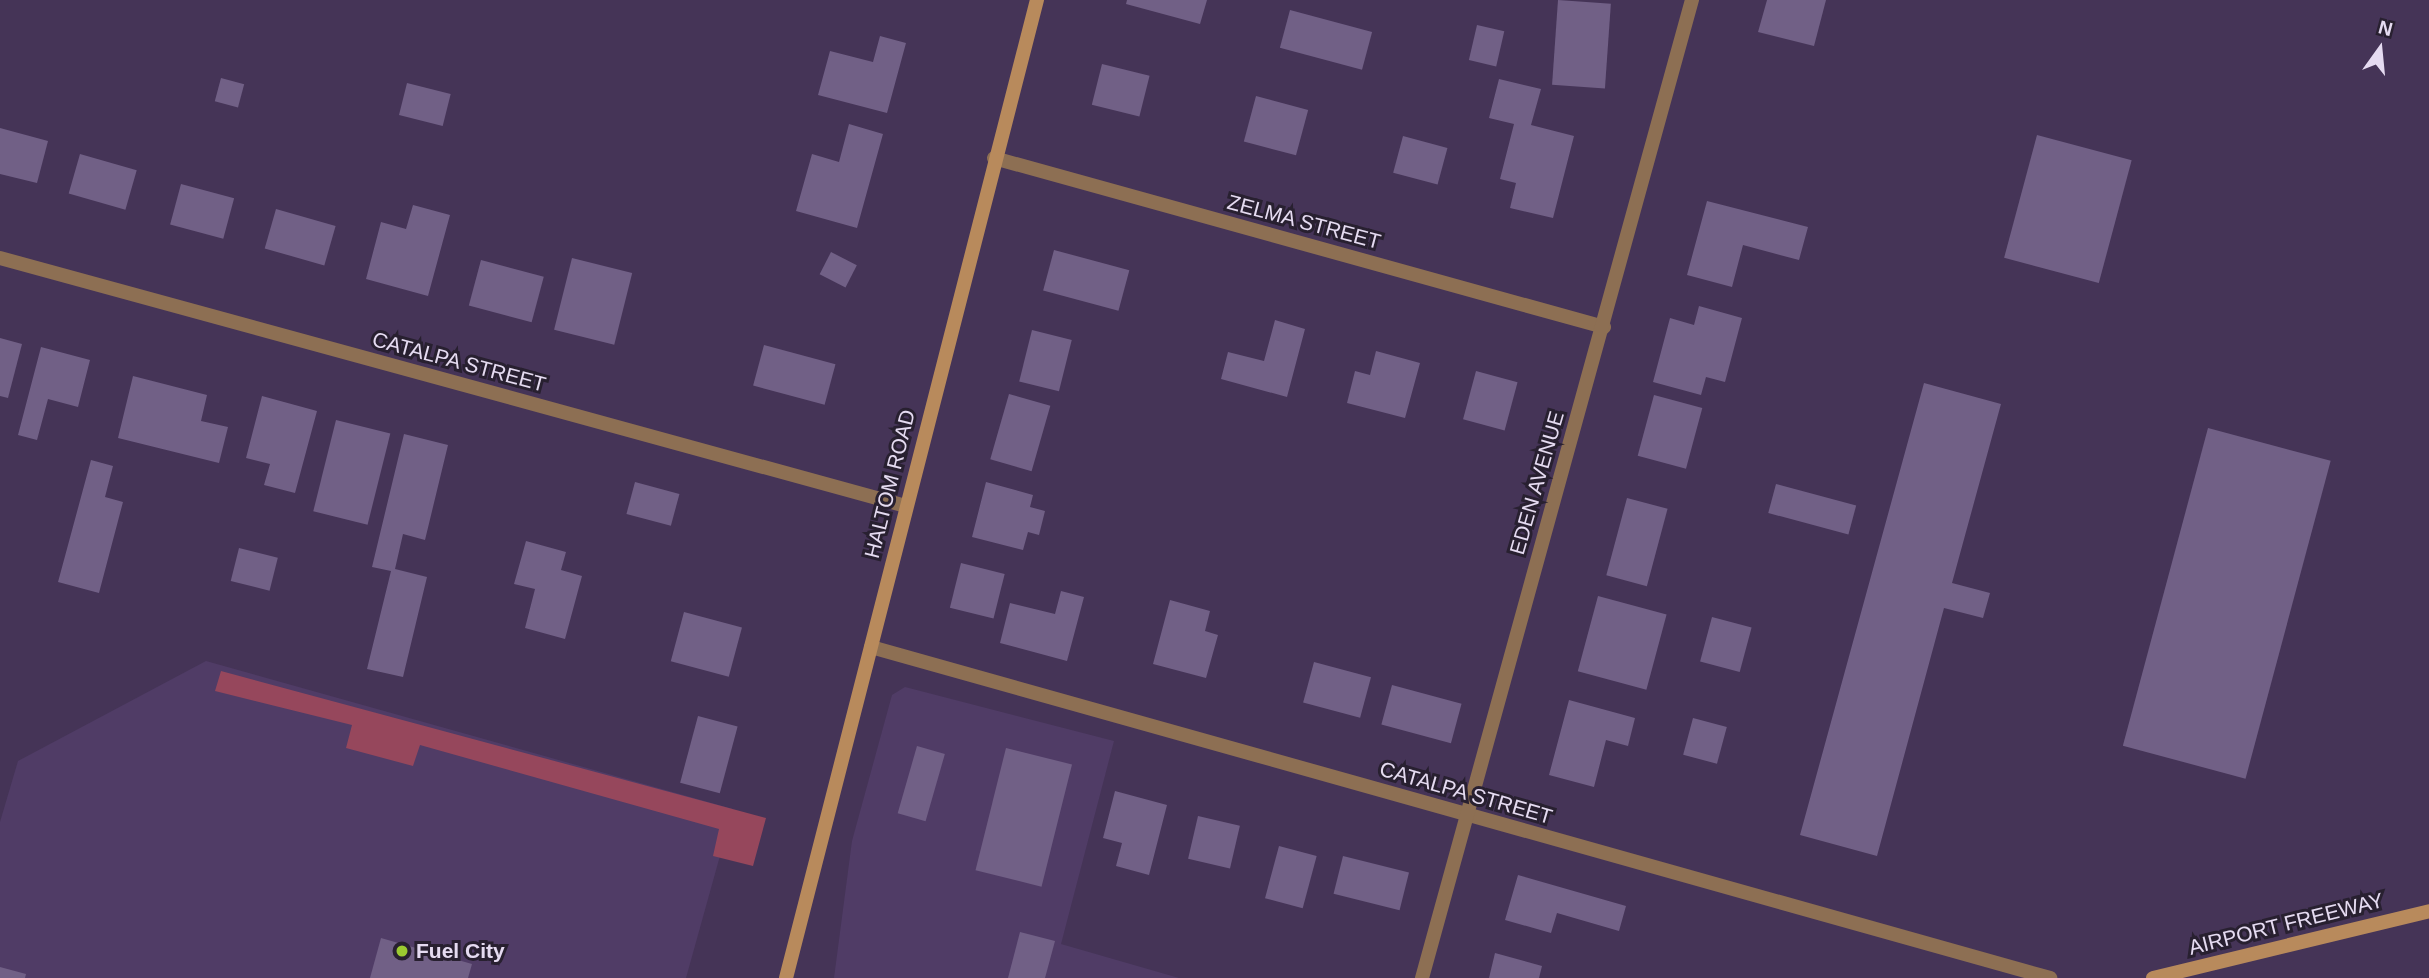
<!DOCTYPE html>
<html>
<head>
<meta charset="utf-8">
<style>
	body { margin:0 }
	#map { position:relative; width:2429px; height:978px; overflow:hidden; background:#453457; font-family:Helvetica,sans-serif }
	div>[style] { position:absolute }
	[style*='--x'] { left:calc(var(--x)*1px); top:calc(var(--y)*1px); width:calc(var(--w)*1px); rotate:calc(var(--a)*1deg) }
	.built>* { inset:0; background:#503c66 }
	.green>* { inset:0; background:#96475c }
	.building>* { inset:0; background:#716086; transform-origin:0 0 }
	.minor>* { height:14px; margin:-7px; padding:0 7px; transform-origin:7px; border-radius:7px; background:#8d6f53 }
	.secondary>* { height:14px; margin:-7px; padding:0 7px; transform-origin:7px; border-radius:7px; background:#b88a5c }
	.dots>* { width:19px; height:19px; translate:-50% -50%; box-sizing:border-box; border:4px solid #282030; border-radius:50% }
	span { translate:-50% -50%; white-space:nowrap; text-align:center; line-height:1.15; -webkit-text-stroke:6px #282030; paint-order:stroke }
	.street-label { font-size:21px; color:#e5dbf1 }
	.poi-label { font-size:21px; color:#e5dbf1; font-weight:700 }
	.left { translate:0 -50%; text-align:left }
	.north { position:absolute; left:2345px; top:14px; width:70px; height:70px; -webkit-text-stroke:5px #282030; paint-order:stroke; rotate:15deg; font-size:19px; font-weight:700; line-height:28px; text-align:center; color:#e5dbf1 }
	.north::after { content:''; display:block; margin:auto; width:24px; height:32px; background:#e5dbf1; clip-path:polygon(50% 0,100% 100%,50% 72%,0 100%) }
</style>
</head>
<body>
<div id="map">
	<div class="built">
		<i style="clip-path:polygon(206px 661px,733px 809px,686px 978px,0 978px,0 822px,18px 761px)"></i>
		<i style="clip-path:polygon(905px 687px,1114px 741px,1061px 944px,1179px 978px,834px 978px,852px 841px,892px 695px)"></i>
	</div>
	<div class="green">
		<i style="clip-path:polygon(221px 671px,766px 818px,753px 866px,713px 856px,719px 829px,420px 745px,413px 766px,346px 748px,352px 725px,215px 691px)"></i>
	</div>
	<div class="building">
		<i style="clip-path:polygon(1127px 0,1207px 0,1200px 24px,1126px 4px)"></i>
		<i style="left:1558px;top:0;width:53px;height:85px;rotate:4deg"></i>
		<i style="clip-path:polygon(1767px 0,1826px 0,1814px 46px,1758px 32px)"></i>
		<i style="left:1290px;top:10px;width:85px;height:39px;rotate:15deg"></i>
		<i style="left:1477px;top:25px;width:28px;height:36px;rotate:13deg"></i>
		<i style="clip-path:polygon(880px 36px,906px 43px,887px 113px,818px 95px,830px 51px,873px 62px)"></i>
		<i style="left:1102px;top:64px;width:49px;height:42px;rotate:14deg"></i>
		<i style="left:221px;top:78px;width:24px;height:24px;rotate:15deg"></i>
		<i style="clip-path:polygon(1499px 79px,1541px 89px,1531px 125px,1574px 136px,1553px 218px,1510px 208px,1516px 183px,1500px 179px,1514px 124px,1489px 118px)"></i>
		<i style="left:407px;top:83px;width:45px;height:33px;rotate:14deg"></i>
		<i style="left:1256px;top:96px;width:54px;height:47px;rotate:15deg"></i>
		<i style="clip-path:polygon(849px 124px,883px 134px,857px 228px,796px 211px,812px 154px,839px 162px)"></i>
		<i style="clip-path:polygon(0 128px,48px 141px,37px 183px,0 174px)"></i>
		<i style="left:2037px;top:135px;width:98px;height:127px;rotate:15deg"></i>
		<i style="left:1403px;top:136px;width:46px;height:38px;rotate:15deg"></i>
		<i style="left:80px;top:154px;width:59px;height:41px;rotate:16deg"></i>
		<i style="left:181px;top:184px;width:55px;height:42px;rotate:15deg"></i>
		<i style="clip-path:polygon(1707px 201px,1808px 227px,1799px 260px,1743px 245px,1732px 287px,1687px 275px)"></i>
		<i style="clip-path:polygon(413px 205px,450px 215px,428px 296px,366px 279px,381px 222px,406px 229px)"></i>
		<i style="left:276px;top:209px;width:62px;height:41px;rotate:16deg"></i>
		<i style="left:1054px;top:250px;width:78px;height:42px;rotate:15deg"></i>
		<i style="left:831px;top:252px;width:29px;height:25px;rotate:27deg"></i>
		<i style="left:572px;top:258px;width:62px;height:74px;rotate:14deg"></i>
		<i style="left:481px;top:260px;width:65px;height:47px;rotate:15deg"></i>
		<i style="clip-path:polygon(1699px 306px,1742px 318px,1725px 382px,1706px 377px,1701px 395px,1653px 382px,1670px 318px,1694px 325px)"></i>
		<i style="clip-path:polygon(1275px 320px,1305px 329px,1287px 397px,1221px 379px,1228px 352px,1264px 361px)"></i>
		<i style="left:1032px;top:330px;width:41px;height:53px;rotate:14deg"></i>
		<i style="clip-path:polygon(0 338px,22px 344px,8px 398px,0 396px)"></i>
		<i style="left:764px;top:345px;width:74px;height:42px;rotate:15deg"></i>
		<i style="clip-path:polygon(41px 347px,90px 360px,78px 407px,48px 399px,37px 440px,18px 435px)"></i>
		<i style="clip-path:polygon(1376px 351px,1420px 363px,1405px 418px,1347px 403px,1355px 371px,1370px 375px)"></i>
		<i style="left:1476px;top:371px;width:43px;height:50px;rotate:15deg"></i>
		<i style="clip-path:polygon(133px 376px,207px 395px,201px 421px,228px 427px,219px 463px,118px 438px)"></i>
		<i style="clip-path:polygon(1924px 383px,2001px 404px,1952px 583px,1990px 593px,1983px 618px,1944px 608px,1877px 856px,1800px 835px)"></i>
		<i style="left:1009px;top:394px;width:43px;height:68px;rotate:16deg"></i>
		<i style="left:1654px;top:395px;width:50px;height:63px;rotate:15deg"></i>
		<i style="clip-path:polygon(262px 396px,317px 411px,295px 493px,264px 485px,270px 464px,246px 458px)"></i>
		<i style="left:336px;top:420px;width:56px;height:94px;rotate:14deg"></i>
		<i style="left:2208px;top:428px;width:127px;height:329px;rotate:15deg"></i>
		<i style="clip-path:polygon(404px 434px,448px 445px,425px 540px,403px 534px,395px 569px,427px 577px,403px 677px,367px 669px,391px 571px,372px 567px)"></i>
		<i style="clip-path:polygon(91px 460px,113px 466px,105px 497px,123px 502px,99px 593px,58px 582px)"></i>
		<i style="left:635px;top:482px;width:46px;height:33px;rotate:15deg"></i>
		<i style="clip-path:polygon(986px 482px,1033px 495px,1030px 507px,1045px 511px,1039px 535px,1028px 532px,1023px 550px,972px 537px)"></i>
		<i style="left:1776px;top:484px;width:83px;height:30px;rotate:15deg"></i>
		<i style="left:1627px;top:498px;width:42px;height:80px;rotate:15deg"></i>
		<i style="clip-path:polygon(526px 541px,566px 552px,561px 570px,582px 576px,565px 639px,525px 628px,535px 589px,514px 584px)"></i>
		<i style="left:239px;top:548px;width:40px;height:34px;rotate:14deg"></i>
		<i style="left:961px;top:563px;width:45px;height:46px;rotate:14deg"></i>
		<i style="clip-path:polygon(1061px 591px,1084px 597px,1067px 661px,1000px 643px,1010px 603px,1055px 614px)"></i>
		<i style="left:1598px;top:596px;width:71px;height:78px;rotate:15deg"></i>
		<i style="clip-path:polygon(1170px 600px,1210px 611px,1205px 631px,1218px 635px,1206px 678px,1153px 664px)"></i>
		<i style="left:684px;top:612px;width:60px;height:51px;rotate:15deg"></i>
		<i style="left:1712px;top:617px;width:41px;height:46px;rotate:15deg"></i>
		<i style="left:1314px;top:662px;width:59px;height:42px;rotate:15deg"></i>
		<i style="left:1392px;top:685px;width:72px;height:41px;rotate:15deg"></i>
		<i style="clip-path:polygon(1569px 700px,1635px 718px,1628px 746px,1606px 740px,1594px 787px,1549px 775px)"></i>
		<i style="left:698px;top:716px;width:41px;height:69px;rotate:15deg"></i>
		<i style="left:1693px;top:718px;width:35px;height:38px;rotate:15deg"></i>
		<i style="left:917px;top:746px;width:29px;height:70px;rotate:16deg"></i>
		<i style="left:1006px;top:748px;width:68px;height:126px;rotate:14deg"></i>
		<i style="clip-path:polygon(1115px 791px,1167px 805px,1149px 875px,1116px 866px,1122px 843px,1103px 838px)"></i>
		<i style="left:1198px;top:816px;width:43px;height:44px;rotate:13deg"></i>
		<i style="left:1279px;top:846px;width:39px;height:54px;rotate:15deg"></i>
		<i style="left:1343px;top:856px;width:68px;height:39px;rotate:14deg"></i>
		<i style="clip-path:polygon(1518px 875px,1626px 906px,1619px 931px,1557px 913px,1551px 933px,1505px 920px)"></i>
		<i style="clip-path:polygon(1020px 932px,1055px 941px,1045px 978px,1008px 978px)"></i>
		<i style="clip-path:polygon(381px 938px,472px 964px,468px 978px,370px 978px)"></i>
		<i style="clip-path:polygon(1495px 953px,1542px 966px,1539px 978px,1489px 978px)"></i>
		<i style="clip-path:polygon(0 967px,26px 974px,25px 978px,0 978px)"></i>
	</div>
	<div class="minor">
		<i style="--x:994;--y:158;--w:633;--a:15.49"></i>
		<i style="--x:0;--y:258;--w:939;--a:15.31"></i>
		<i style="--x:871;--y:647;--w:1225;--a:15.68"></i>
		<i style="--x:1422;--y:978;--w:1015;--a:-74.57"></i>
	</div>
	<div class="secondary">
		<i style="--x:786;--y:978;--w:1010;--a:-75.61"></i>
		<i style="--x:2153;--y:978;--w:284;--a:-13.6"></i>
	</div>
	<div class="dots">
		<i style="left:402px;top:951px;background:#9cca31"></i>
	</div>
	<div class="street-label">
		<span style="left:1304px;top:222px;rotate:15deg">ZELMA STREET</span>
		<span style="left:459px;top:362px;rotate:15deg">CATALPA STREET</span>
		<span style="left:1537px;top:483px;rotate:-74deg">EDEN AVENUE</span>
		<span style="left:890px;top:484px;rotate:-76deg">HALTOM ROAD</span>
		<span style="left:1466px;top:793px;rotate:16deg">CATALPA STREET</span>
		<span style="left:2286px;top:924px;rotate:-14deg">AIRPORT FREEWAY</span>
	</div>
	<div class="poi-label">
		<span class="left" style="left:416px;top:951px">Fuel City</span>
	</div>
	<div class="north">N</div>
</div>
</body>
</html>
